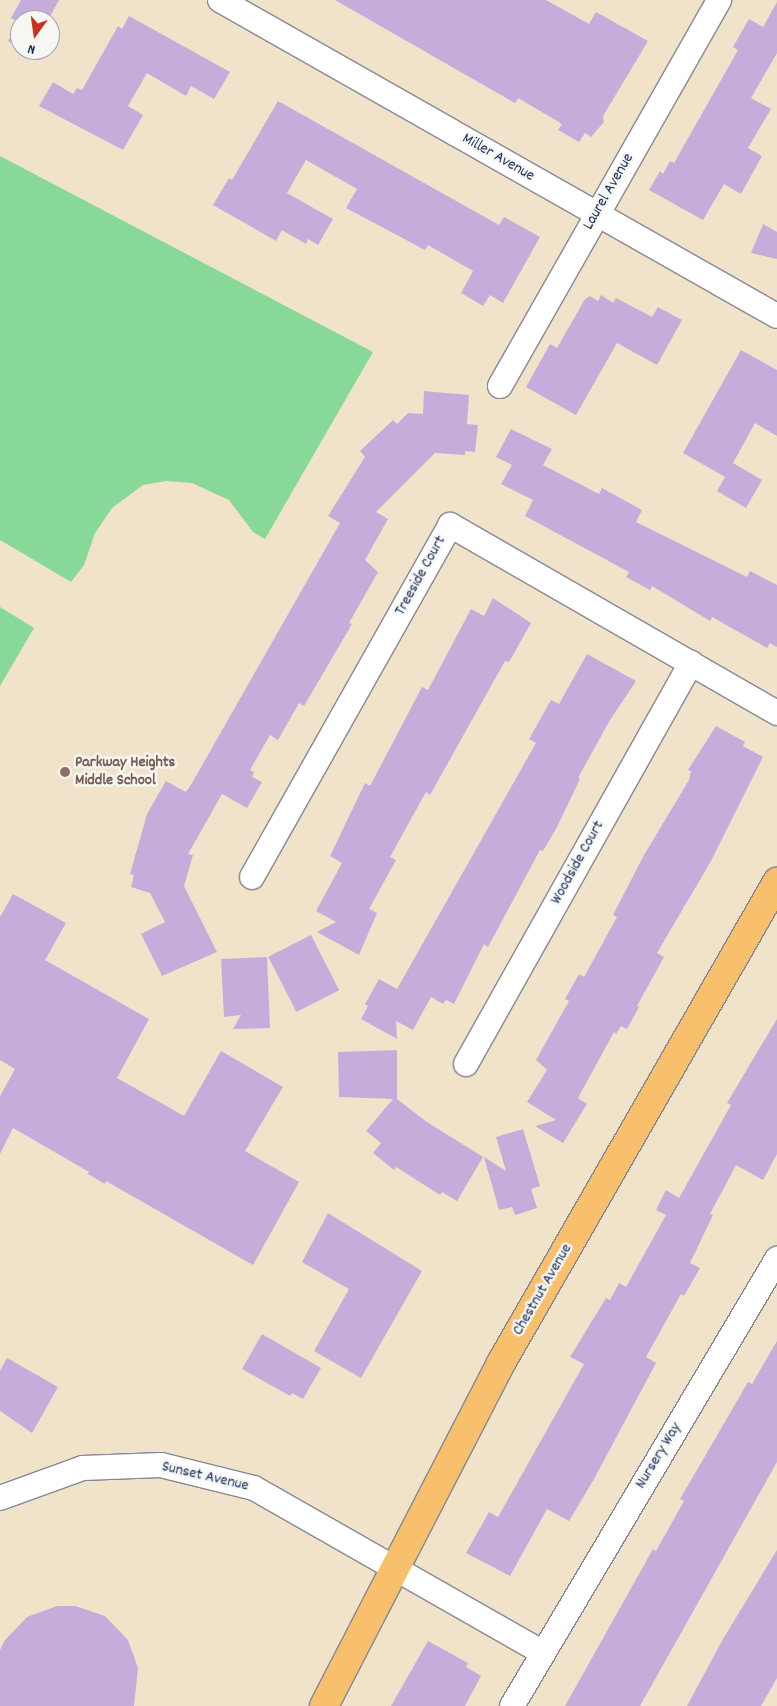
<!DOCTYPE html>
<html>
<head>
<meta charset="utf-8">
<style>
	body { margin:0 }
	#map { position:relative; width:777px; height:1706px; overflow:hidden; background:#f1e3ca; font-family:Dekko,sans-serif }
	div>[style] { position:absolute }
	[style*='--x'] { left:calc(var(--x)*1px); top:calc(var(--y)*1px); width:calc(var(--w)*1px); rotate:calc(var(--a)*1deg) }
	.green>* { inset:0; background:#88d897 }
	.building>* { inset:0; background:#c6acda; transform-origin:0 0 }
	.roads { filter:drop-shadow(1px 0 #868994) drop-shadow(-1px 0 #868994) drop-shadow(0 1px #868994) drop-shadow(0 -1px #868994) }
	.minor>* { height:24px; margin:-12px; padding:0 12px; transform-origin:12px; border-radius:12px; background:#fff }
	.major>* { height:28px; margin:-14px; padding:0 14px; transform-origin:14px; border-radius:14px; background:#f8bf6c }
	.dots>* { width:14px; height:14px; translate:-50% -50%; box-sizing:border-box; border:2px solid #f6f6f2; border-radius:50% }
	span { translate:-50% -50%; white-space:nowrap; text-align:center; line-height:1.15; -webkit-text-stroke:5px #f6f6f2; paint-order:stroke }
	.street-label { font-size:16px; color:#1b2f5e }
	.education-label { font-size:16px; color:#785e54; font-weight:700 }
	.left { translate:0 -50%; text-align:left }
	.north { position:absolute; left:10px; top:10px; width:50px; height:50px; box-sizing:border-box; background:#f6f6f2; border:1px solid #9ea6b7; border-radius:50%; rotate:194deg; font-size:14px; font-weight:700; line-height:20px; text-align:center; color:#1b2f5e }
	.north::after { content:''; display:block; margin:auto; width:18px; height:22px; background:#c8321e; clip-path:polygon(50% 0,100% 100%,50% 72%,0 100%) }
</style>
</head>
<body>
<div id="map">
	<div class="green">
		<i style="clip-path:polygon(0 156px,373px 352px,265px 539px,253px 532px,229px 500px,192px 483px,166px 481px,143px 485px,112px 508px,95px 533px,84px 565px,71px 582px,0 540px)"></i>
		<i style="clip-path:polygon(0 607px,34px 628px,0 686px)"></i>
	</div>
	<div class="building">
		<i style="clip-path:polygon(21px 0,59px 0,48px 20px,20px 20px,20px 48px,8px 41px,19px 22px,11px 18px)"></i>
		<i style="clip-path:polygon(335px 0,546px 0,589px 24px,596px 12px,648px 41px,603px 116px,604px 122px,591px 137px,585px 133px,579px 142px,558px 130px,562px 124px,518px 98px,515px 103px)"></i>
		<i style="clip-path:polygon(777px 2px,777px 53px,751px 98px,771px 109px,748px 148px,762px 156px,741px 194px,724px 184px,703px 220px,649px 190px,660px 171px,663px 174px,670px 161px,674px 163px,738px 50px,733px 47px,749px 19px,763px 27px)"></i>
		<i style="clip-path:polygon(129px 16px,230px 72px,214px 99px,191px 86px,186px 96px,147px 73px,128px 106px,143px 115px,123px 150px,39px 106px,53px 82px,73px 94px,77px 88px,82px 90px,118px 26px,122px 29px)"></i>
		<i style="clip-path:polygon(278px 101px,499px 225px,504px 217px,540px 237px,503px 303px,490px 295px,483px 306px,461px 293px,473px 271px,428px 245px,425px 250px,346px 208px,357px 189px,306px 160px,287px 193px,333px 219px,318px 245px,308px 239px,306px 244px,282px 230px,276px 241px,213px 205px,229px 178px,232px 180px)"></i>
		<i style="clip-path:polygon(763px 224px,777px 232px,777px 259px,751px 253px)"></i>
		<i style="clip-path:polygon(601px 295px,613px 303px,616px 298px,652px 317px,658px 307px,682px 320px,657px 365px,617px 343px,576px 415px,526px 387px,550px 344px,557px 348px,585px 299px,590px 296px,598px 301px)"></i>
		<i style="clip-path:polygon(741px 350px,777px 370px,777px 436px,755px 423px,733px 463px,762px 480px,746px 508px,717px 491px,725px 477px,683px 453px)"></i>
		<i style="clip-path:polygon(424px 391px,469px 395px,467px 424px,478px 425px,475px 452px,465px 451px,465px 455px,435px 453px,376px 512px,388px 519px,365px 560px,378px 572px,349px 623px,352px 624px,304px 706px,299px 703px,278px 740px,270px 735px,250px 770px,254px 772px,252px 777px,262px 782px,247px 808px,222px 794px,188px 854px,193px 855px,184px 886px,217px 952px,162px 976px,141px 934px,165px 922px,150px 893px,131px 887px,134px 875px,130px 874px,147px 814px,166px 781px,186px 792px,192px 783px,340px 523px,328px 516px,365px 457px,360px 451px,393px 420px,397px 424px,408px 413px,423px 414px)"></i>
		<i style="clip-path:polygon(511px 429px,552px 449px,543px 465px,599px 494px,602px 488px,642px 510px,636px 522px,747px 577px,750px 571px,777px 585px,777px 647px,770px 643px,767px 648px,712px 617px,710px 621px,652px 586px,650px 590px,626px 577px,629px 572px,525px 516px,533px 500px,501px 484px,512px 465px,496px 457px)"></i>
		<i style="clip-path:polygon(493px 598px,531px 623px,509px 662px,505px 661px,430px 795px,426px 792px,390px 857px,396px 860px,369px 909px,377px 913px,359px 955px,317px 932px,336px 922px,316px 911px,342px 863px,330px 856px,365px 783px,370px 786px,422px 687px,428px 690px,471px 609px,484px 616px)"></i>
		<i style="clip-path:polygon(587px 654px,636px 681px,610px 720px,578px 778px,580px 779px,557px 827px,543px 851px,540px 850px,488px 947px,484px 944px,454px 1004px,446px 1000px,443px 1004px,431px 997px,413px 1030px,396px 1021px,397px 1039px,361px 1019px,368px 1006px,365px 1004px,379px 979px,397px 989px,536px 743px,529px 739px,551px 700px,559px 704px)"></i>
		<i style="clip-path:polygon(716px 726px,745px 742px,743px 746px,763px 757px,711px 861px,657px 953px,664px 957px,637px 1006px,639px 1007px,627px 1029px,621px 1026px,616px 1034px,614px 1032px,578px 1098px,587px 1104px,563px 1143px,535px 1126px,556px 1120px,527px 1102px,547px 1070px,536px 1060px,569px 1001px,565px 999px,579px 974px,584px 977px,617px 917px,613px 915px,644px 855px,689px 780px,691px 771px,688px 770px)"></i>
		<i style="clip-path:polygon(13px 894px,66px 923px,45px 960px,149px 1019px,117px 1078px,184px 1116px,221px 1051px,283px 1087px,245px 1151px,299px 1182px,253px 1265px,106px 1181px,105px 1184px,88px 1174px,89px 1172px,13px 1128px,0 1154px,0 1096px,15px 1069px,0 1060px,0 917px)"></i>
		<i style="left:311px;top:935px;width:62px;height:48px;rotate:63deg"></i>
		<i style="clip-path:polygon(267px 957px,270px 1028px,233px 1029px,241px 1015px,224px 1017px,221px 959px)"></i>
		<i style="clip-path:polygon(777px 1019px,777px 1154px,763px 1180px,736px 1165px,710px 1214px,713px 1215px,690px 1263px,700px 1268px,684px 1296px,681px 1294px,646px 1357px,656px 1363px,594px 1479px,569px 1521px,547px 1509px,510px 1576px,466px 1553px,489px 1512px,498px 1517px,584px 1364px,570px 1357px,606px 1298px,610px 1300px,619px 1283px,626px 1287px,666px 1215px,656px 1210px,666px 1190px,679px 1198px,731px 1105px,727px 1103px)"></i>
		<i style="clip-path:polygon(397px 1050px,397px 1099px,427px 1122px,483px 1157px,457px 1201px,442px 1192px,440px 1195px,396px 1167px,394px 1170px,373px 1153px,381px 1143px,366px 1131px,393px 1099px,339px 1097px,338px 1052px)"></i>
		<i style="clip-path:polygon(523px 1129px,540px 1186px,531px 1189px,537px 1208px,515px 1215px,512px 1207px,499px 1210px,484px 1157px,506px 1171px,496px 1137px)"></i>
		<i style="clip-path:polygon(328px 1213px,422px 1271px,361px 1378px,314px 1351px,349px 1289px,302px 1262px)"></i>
		<i style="clip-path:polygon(262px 1334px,321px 1368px,303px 1399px,292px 1393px,290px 1396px,242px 1369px)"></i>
		<i style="clip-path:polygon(777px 1341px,777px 1462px,640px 1706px,565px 1706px,653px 1549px,656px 1551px,684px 1501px,680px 1499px,701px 1463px,748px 1382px,752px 1384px)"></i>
		<i style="clip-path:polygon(7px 1358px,58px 1387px,32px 1433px,0 1411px,0 1371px)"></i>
		<i style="clip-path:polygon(777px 1550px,777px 1678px,761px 1706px,687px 1706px,723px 1639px)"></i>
		<i style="clip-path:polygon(57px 1606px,75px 1606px,105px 1616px,128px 1640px,138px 1668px,134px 1706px,0 1706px,0 1650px,5px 1640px,27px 1617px)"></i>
		<i style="clip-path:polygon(428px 1641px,468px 1663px,466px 1667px,481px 1676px,465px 1706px,391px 1706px)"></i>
	</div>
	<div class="roads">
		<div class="minor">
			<i style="--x:220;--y:0;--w:640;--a:29.57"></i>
			<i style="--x:500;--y:386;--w:444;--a:-60.4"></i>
			<i style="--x:252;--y:877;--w:404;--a:-60.6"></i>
			<i style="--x:450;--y:525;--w:377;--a:29.9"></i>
			<i style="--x:466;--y:1064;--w:460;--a:-60.7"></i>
			<i style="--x:0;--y:1498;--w:88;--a:-19.9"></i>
			<i style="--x:83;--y:1468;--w:78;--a:-2.2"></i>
			<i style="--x:161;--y:1465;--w:96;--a:13.9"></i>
			<i style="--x:254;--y:1488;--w:331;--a:29.7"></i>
			<i style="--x:512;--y:1706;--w:520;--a:-59.34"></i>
		</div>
		<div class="major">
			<i style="--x:324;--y:1706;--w:386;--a:-62.7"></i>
			<i style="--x:501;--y:1363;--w:555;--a:-60.15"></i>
		</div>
	</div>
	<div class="dots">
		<i style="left:65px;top:772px;background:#8d6e63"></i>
	</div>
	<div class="street-label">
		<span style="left:498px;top:158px;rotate:30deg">Miller Avenue</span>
		<span style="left:609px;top:192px;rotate:-60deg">Laurel Avenue</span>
		<span style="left:421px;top:576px;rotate:-61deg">Treeside Court</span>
		<span style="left:578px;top:863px;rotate:-61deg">Woodside Court</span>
		<span style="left:543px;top:1290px;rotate:-60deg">Chestnut Avenue</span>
		<span style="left:659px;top:1456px;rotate:-59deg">Nursery Way</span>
		<span style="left:205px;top:1477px;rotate:13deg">Sunset Avenue</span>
	</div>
	<div class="education-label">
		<span class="left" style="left:75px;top:772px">Parkway Heights<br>Middle School</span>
	</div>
	<div class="north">N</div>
</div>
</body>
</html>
